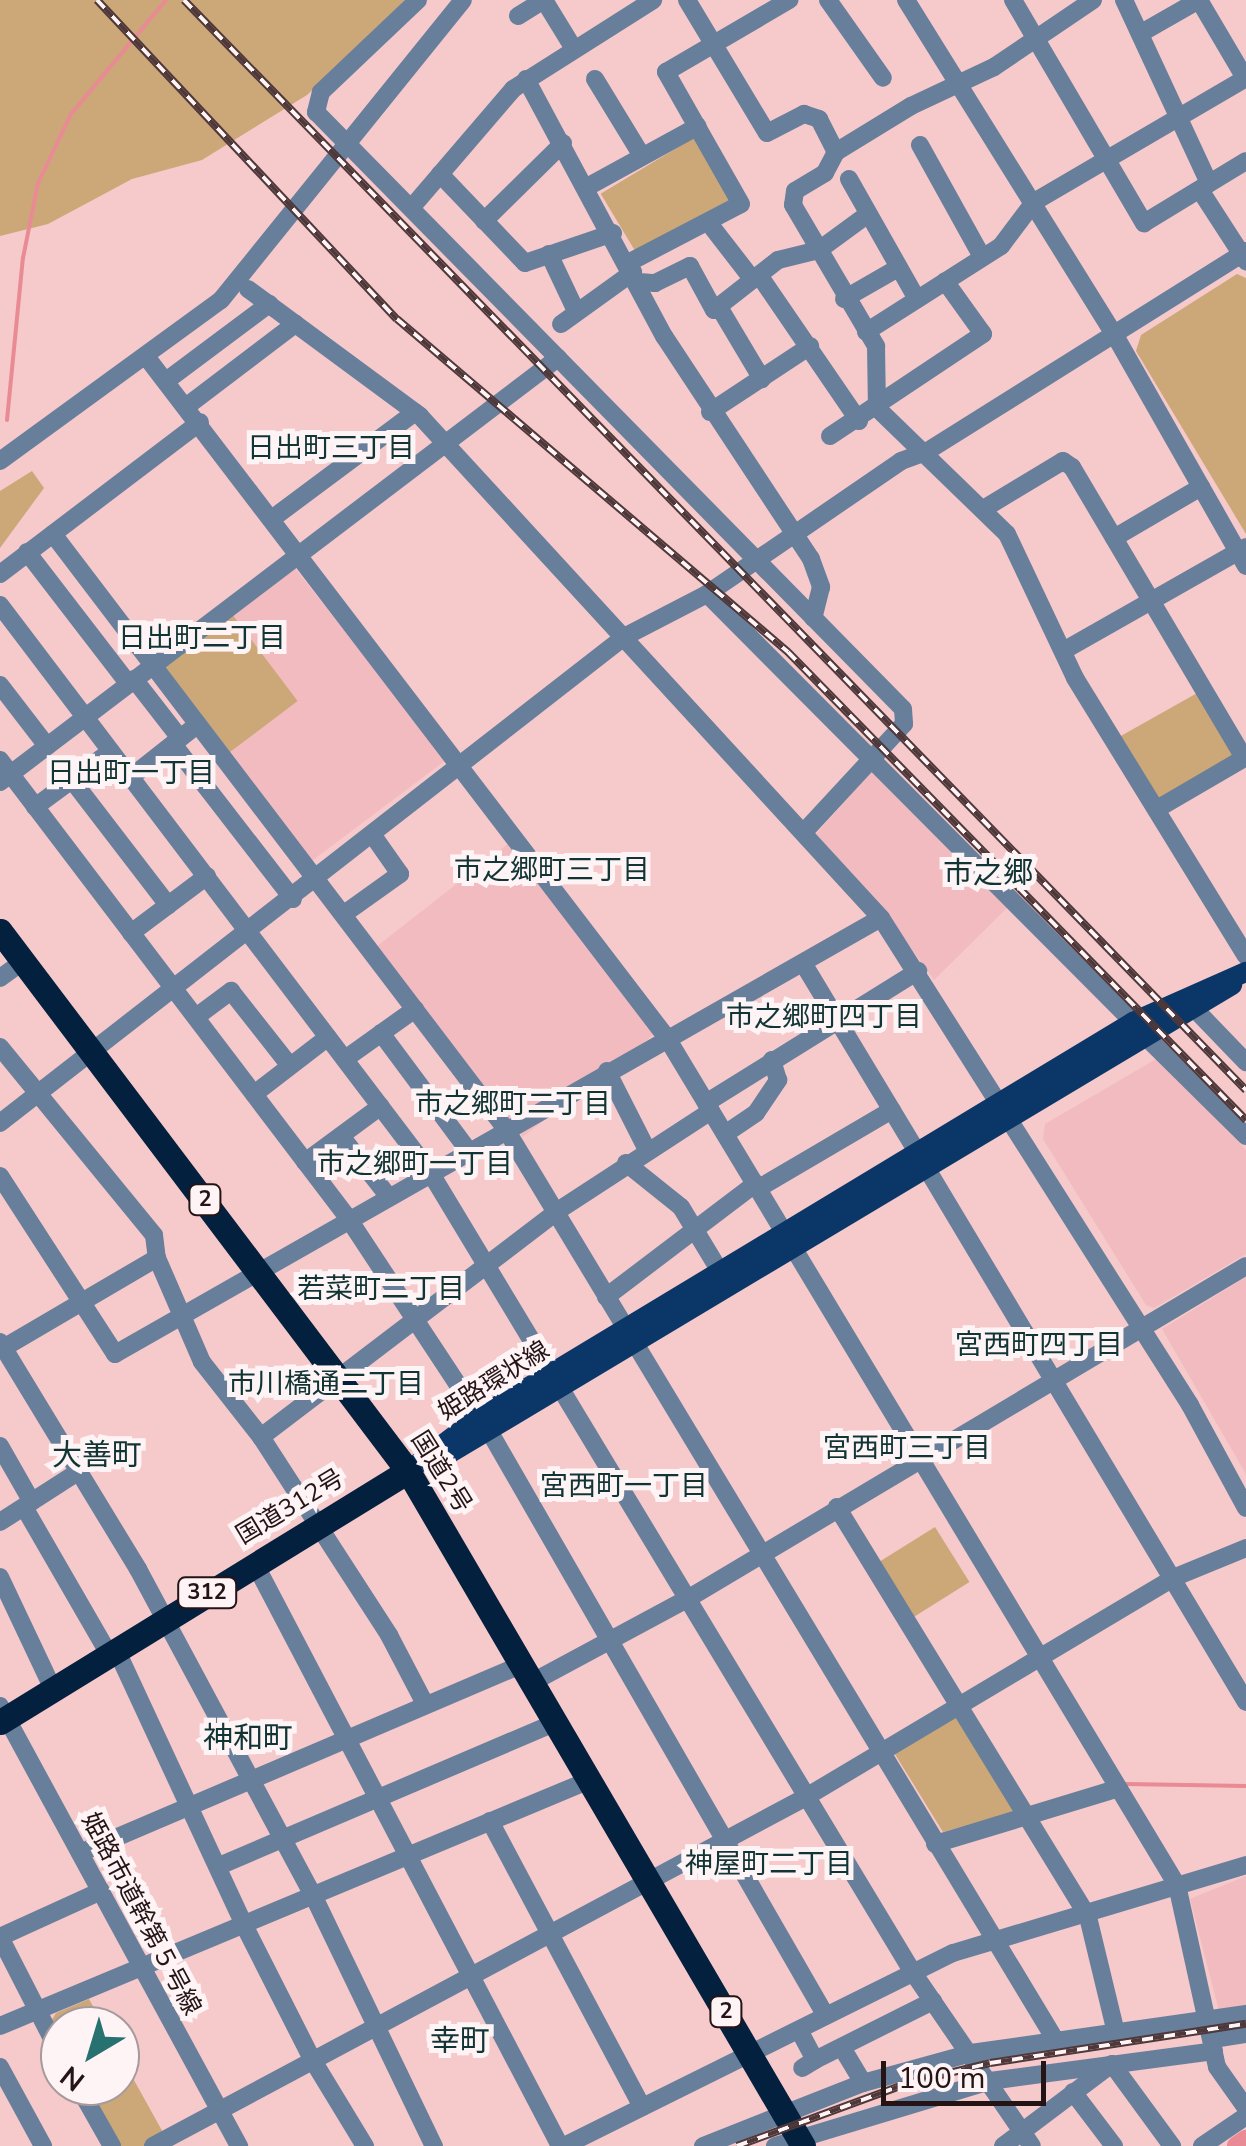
<!DOCTYPE html>
<html>
<head>
<meta charset="utf-8">
<style>
	body { margin:0 }
	#map { position:relative; width:1246px; height:2146px; overflow:hidden; background:#f6c9cb; font-family:"Nunito Sans","Noto Sans JP",sans-serif }
	div>[style] { position:absolute }
	[style*='--x'] { left:calc(var(--x)*1px); top:calc(var(--y)*1px); width:calc(var(--w)*1px); rotate:calc(var(--a)*1deg) }
	.built>* { inset:0; background:#f1bbbf; transform-origin:0 0 }
	.green>* { inset:0; background:#cca878; transform-origin:0 0 }
	.stream>* { height:4px; margin:-2px; padding:0 2px; transform-origin:2px; border-radius:2px; background:#e88b94 }
	.river>* { height:20px; margin:-10px; padding:0 10px; transform-origin:10px; border-radius:10px; background:#e88b94 }
	.minor>* { height:18px; margin:-9px; padding:0 9px; transform-origin:9px; border-radius:9px; background:#687f9c }
	.major>* { height:20px; margin:-10px; padding:0 10px; transform-origin:10px; border-radius:10px; background:#0a3767 }
	.highway>* { height:25px; margin:-12.5px; padding:0 12.5px; transform-origin:12.5px; border-radius:12.5px; background:#04203f }
	.rail>* { height:8px; margin-top:-4px; transform-origin:0; background:repeating-linear-gradient(90deg,#fef4f5 0 11px,#4e383a 0 22px); box-sizing:border-box; border-block:2px solid #4e383a }
	span { translate:-50% -50%; white-space:nowrap; text-align:center; line-height:1.15; -webkit-text-stroke:10px #fef4f5; paint-order:stroke }
	.shield-label span { padding:2px 8px; background:#fef4f5; border:2px solid; border-radius:8px; -webkit-text-stroke-width:0 }
	.shield-label { font-size:22px; color:#241416; font-weight:700 }
	.street-label { font-size:25px; color:#241416 }
	.neighbourhood-label { font-size:28px; color:#113434 }
	.quarter-label { font-size:30px; color:#113434 }
	.north { position:absolute; left:40px; top:2006px; width:100px; height:100px; box-sizing:border-box; background:#fef4f5; border:2px solid #a79a9c; border-radius:50%; rotate:218deg; font-size:28px; font-weight:700; line-height:40px; text-align:center; color:#241416 }
	.north::after { content:''; display:block; margin:auto; width:35px; height:45px; background:#277170; clip-path:polygon(50% 0,100% 100%,50% 72%,0 100%) }
	.scale { position:absolute; left:881px; top:2061px; width:165px; height:45px; box-sizing:border-box; border:5px solid #241416; border-top:0; padding-left:12px; font-size:30px; line-height:35px; white-space:nowrap; color:#241416; -webkit-text-stroke:8px #fef4f5; paint-order:stroke }
</style>
</head>
<body>
<div id="map">
	<div class="built">
		<i style="clip-path:polygon(294px 567px,446px 760px,309px 863px,226px 754px,297px 701px,232px 614px)"></i>
		<i style="clip-path:polygon(872px 771px,1011px 904px,934px 980px,874px 897px,816px 834px)"></i>
		<i style="left:509px;top:843px;width:240px;height:170px;rotate:52deg"></i>
		<i style="clip-path:polygon(1158px 1058px,1246px 1150px,1246px 1254px,1154px 1308px,1146px 1305px,1043px 1139px,1045px 1124px)"></i>
		<i style="clip-path:polygon(1246px 1277px,1246px 1474px,1162px 1329px)"></i>
		<i style="clip-path:polygon(1246px 1876px,1246px 2008px,1219px 2011px,1190px 1899px)"></i>
	</div>
	<div class="green">
		<i style="clip-path:polygon(0 0,405px 0,307px 95px,202px 160px,132px 179px,48px 224px,0 236px)"></i>
		<i style="left:695px;top:137px;width:74px;height:110px;rotate:59deg"></i>
		<i style="clip-path:polygon(1237px 274px,1246px 278px,1246px 534px,1136px 351px,1141px 335px)"></i>
		<i style="clip-path:polygon(32px 471px,44px 488px,0 548px,0 491px)"></i>
		<i style="left:232px;top:614px;width:109px;height:89px;rotate:53deg"></i>
		<i style="clip-path:polygon(1199px 692px,1234px 752px,1231px 759px,1164px 800px,1156px 798px,1119px 737px)"></i>
		<i style="left:935px;top:1527px;width:65px;height:68px;rotate:58deg"></i>
		<i style="clip-path:polygon(959px 1712px,1016px 1811px,943px 1832px,893px 1751px)"></i>
		<i style="clip-path:polygon(89px 1999px,104px 2026px,60px 2026px,60px 2037px,51px 2021px,56px 2013px)"></i>
		<i style="clip-path:polygon(120px 2055px,165px 2136px,145px 2146px,119px 2146px,86px 2086px,120px 2086px)"></i>
	</div>
	<div class="stream">
		<i style="--x:7;--y:420;--w:163;--a:-84.4"></i>
		<i style="--x:23;--y:258;--w:76;--a:-78.7"></i>
		<i style="--x:38;--y:183;--w:76;--a:-64.4"></i>
		<i style="--x:71;--y:114;--w:148;--a:-50.2"></i>
		<i style="--x:1126;--y:1784;--w:120;--a:1"></i>
	</div>
	<div class="river">
		<i style="--x:1237;--y:2146;--w:11;--a:-34"></i>
	</div>
	<div class="minor">
		<i style="--x:418;--y:0;--w:134;--a:136.5"></i>
		<i style="--x:321;--y:92;--w:21;--a:104"></i>
		<i style="--x:316;--y:112;--w:837;--a:45.48"></i>
		<i style="--x:903;--y:709;--w:15;--a:86"></i>
		<i style="--x:904;--y:724;--w:147;--a:132.8"></i>
		<i style="--x:544;--y:0;--w:57;--a:58.5"></i>
		<i style="--x:687;--y:0;--w:155;--a:59"></i>
		<i style="--x:767;--y:133;--w:42;--a:-27.2"></i>
		<i style="--x:804;--y:114;--w:16;--a:18"></i>
		<i style="--x:819;--y:119;--w:37;--a:63"></i>
		<i style="--x:828;--y:0;--w:95;--a:54.8"></i>
		<i style="--x:906;--y:0;--w:391;--a:58.1"></i>
		<i style="--x:1113;--y:332;--w:269;--a:60.4"></i>
		<i style="--x:1013;--y:0;--w:259;--a:59.6"></i>
		<i style="--x:1144;--y:223;--w:119;--a:-31.3"></i>
		<i style="--x:1093;--y:0;--w:120;--a:145.9"></i>
		<i style="--x:994;--y:67;--w:92;--a:154.8"></i>
		<i style="--x:911;--y:106;--w:88;--a:148.5"></i>
		<i style="--x:836;--y:152;--w:24;--a:118"></i>
		<i style="--x:825;--y:173;--w:35;--a:149"></i>
		<i style="--x:795;--y:191;--w:14;--a:98"></i>
		<i style="--x:793;--y:205;--w:164;--a:59.5"></i>
		<i style="--x:876;--y:346;--w:62;--a:89.1"></i>
		<i style="--x:877;--y:408;--w:181;--a:44.1"></i>
		<i style="--x:1007;--y:534;--w:159;--a:64.7"></i>
		<i style="--x:1075;--y:678;--w:326;--a:58.4"></i>
		<i style="--x:1124;--y:0;--w:202;--a:65.1"></i>
		<i style="--x:518;--y:16;--w:31;--a:-32"></i>
		<i style="--x:1143;--y:32;--w:64;--a:-29.7"></i>
		<i style="--x:1199;--y:0;--w:91;--a:59.5"></i>
		<i style="--x:526;--y:79;--w:292;--a:61.8"></i>
		<i style="--x:664;--y:336;--w:267;--a:56.6"></i>
		<i style="--x:811;--y:559;--w:30;--a:70"></i>
		<i style="--x:821;--y:587;--w:32;--a:104"></i>
		<i style="--x:595;--y:79;--w:90;--a:58.6"></i>
		<i style="--x:920;--y:145;--w:128;--a:61"></i>
		<i style="--x:440;--y:174;--w:123;--a:46.3"></i>
		<i style="--x:525;--y:263;--w:93;--a:-18.8"></i>
		<i style="--x:849;--y:179;--w:138;--a:60.5"></i>
		<i style="--x:589;--y:186;--w:124;--a:-28.8"></i>
		<i style="--x:1200;--y:190;--w:85;--a:57.1"></i>
		<i style="--x:412;--y:207;--w:155;--a:-49.4"></i>
		<i style="--x:513;--y:89;--w:166;--a:-32.4"></i>
		<i style="--x:484;--y:221;--w:111;--a:-44.6"></i>
		<i style="--x:708;--y:222;--w:73;--a:52.2"></i>
		<i style="--x:549;--y:254;--w:63;--a:64.7"></i>
		<i style="--x:628;--y:263;--w:127;--a:-27.6"></i>
		<i style="--x:741;--y:204;--w:152;--a:-119.6"></i>
		<i style="--x:666;--y:72;--w:143;--a:-30.3"></i>
		<i style="--x:759;--y:275;--w:177;--a:55.6"></i>
		<i style="--x:639;--y:282;--w:16;--a:4"></i>
		<i style="--x:655;--y:283;--w:39;--a:-26"></i>
		<i style="--x:690;--y:266;--w:50;--a:61.4"></i>
		<i style="--x:714;--y:310;--w:81;--a:-38"></i>
		<i style="--x:778;--y:260;--w:42;--a:-13.7"></i>
		<i style="--x:819;--y:250;--w:61;--a:-36.3"></i>
		<i style="--x:248;--y:289;--w:214;--a:36.4"></i>
		<i style="--x:420;--y:416;--w:682;--a:47.44"></i>
		<i style="--x:881;--y:918;--w:577;--a:57.6"></i>
		<i style="--x:1190;--y:1405;--w:117;--a:61.5"></i>
		<i style="--x:844;--y:299;--w:62;--a:-29.9"></i>
		<i style="--x:719;--y:307;--w:84;--a:59.2"></i>
		<i style="--x:561;--y:324;--w:89;--a:-35.8"></i>
		<i style="--x:866;--y:332;--w:160;--a:-32.5"></i>
		<i style="--x:1001;--y:246;--w:55;--a:-53.1"></i>
		<i style="--x:1034;--y:202;--w:246;--a:-30.3"></i>
		<i style="--x:148;--y:359;--w:855;--a:52.61"></i>
		<i style="--x:667;--y:1038;--w:989;--a:58.95"></i>
		<i style="--x:1177;--y:1885;--w:186;--a:77.6"></i>
		<i style="--x:1217;--y:2067;--w:50;--a:54.7"></i>
		<i style="--x:166;--y:381;--w:129;--a:-36.8"></i>
		<i style="--x:187;--y:406;--w:136;--a:-37.2"></i>
		<i style="--x:710;--y:412;--w:120;--a:-33.4"></i>
		<i style="--x:830;--y:436;--w:184;--a:-33.7"></i>
		<i style="--x:983;--y:334;--w:65;--a:-125.6"></i>
		<i style="--x:0;--y:461;--w:273;--a:-36.1"></i>
		<i style="--x:221;--y:300;--w:385;--a:-51.1"></i>
		<i style="--x:985;--y:508;--w:91;--a:-31.1"></i>
		<i style="--x:1063;--y:461;--w:11;--a:34"></i>
		<i style="--x:1072;--y:467;--w:338;--a:59.4"></i>
		<i style="--x:273;--y:518;--w:177;--a:-36.7"></i>
		<i style="--x:53;--y:534;--w:746;--a:52.73"></i>
		<i style="--x:505;--y:1128;--w:1066;--a:58.89"></i>
		<i style="--x:1114;--y:538;--w:101;--a:-30.4"></i>
		<i style="--x:27;--y:552;--w:165;--a:52.4"></i>
		<i style="--x:0;--y:574;--w:251;--a:-37.2"></i>
		<i style="--x:707;--y:594;--w:604;--a:45.13"></i>
		<i style="--x:0;--y:605;--w:712;--a:52.82"></i>
		<i style="--x:430;--y:1172;--w:933;--a:58.9"></i>
		<i style="--x:912;--y:1971;--w:212;--a:55.6"></i>
		<i style="--x:1063;--y:651;--w:210;--a:-29.6"></i>
		<i style="--x:134;--y:679;--w:75;--a:52.1"></i>
		<i style="--x:0;--y:685;--w:77;--a:52.4"></i>
		<i style="--x:173;--y:744;--w:196;--a:52.3"></i>
		<i style="--x:0;--y:760;--w:575;--a:52.77"></i>
		<i style="--x:348;--y:1218;--w:238;--a:56.6"></i>
		<i style="--x:131;--y:777;--w:85;--a:-38.3"></i>
		<i style="--x:72;--y:780;--w:158;--a:52.5"></i>
		<i style="--x:0;--y:782;--w:701;--a:-37.23"></i>
		<i style="--x:35;--y:807;--w:94;--a:-36.4"></i>
		<i style="--x:1157;--y:809;--w:103;--a:-30.3"></i>
		<i style="--x:344;--y:914;--w:69;--a:-35.5"></i>
		<i style="--x:400;--y:874;--w:45;--a:-125.1"></i>
		<i style="--x:131;--y:933;--w:95;--a:-36.9"></i>
		<i style="--x:803;--y:963;--w:223;--a:58.9"></i>
		<i style="--x:0;--y:978;--w:29;--a:-36"></i>
		<i style="--x:1187;--y:1001;--w:85;--a:46"></i>
		<i style="--x:196;--y:1017;--w:44;--a:-36.6"></i>
		<i style="--x:231;--y:991;--w:95;--a:51.8"></i>
		<i style="--x:381;--y:1033;--w:146;--a:53.4"></i>
		<i style="--x:1148;--y:1039;--w:138;--a:44.7"></i>
		<i style="--x:0;--y:1047;--w:243;--a:50.7"></i>
		<i style="--x:154;--y:1235;--w:23;--a:83"></i>
		<i style="--x:157;--y:1258;--w:113;--a:66.6"></i>
		<i style="--x:202;--y:1362;--w:95;--a:51.8"></i>
		<i style="--x:261;--y:1437;--w:236;--a:57.1"></i>
		<i style="--x:389;--y:1635;--w:78;--a:62.4"></i>
		<i style="--x:345;--y:1059;--w:86;--a:-35.5"></i>
		<i style="--x:607;--y:1071;--w:89;--a:63.1"></i>
		<i style="--x:254;--y:1094;--w:93;--a:-37.6"></i>
		<i style="--x:706;--y:1103;--w:250;--a:-31.9"></i>
		<i style="--x:0;--y:1123;--w:791;--a:-37.91"></i>
		<i style="--x:624;--y:637;--w:93;--a:-27.4"></i>
		<i style="--x:707;--y:594;--w:235;--a:-34.4"></i>
		<i style="--x:901;--y:461;--w:27;--a:-20"></i>
		<i style="--x:926;--y:452;--w:378;--a:-32.1"></i>
		<i style="--x:725;--y:1134;--w:37;--a:-34"></i>
		<i style="--x:756;--y:1113;--w:40;--a:-56"></i>
		<i style="--x:778;--y:1080;--w:21;--a:-107"></i>
		<i style="--x:341;--y:1136;--w:76;--a:51.9"></i>
		<i style="--x:305;--y:1162;--w:94;--a:-36.4"></i>
		<i style="--x:626;--y:1163;--w:70;--a:38.7"></i>
		<i style="--x:681;--y:1207;--w:77;--a:58.8"></i>
		<i style="--x:927;--y:1169;--w:621;--a:59.1"></i>
		<i style="--x:0;--y:1176;--w:212;--a:57.1"></i>
		<i style="--x:115;--y:1354;--w:881;--a:-29.65"></i>
		<i style="--x:759;--y:1188;--w:154;--a:-30.4"></i>
		<i style="--x:606;--y:1297;--w:188;--a:-37.2"></i>
		<i style="--x:0;--y:1342;--w:266;--a:58.7"></i>
		<i style="--x:138;--y:1569;--w:370;--a:61.8"></i>
		<i style="--x:313;--y:1895;--w:279;--a:64.3"></i>
		<i style="--x:0;--y:1350;--w:182;--a:-30.4"></i>
		<i style="--x:488;--y:1429;--w:677;--a:60.07"></i>
		<i style="--x:261;--y:1437;--w:371;--a:-37.3"></i>
		<i style="--x:556;--y:1212;--w:185;--a:-33.1"></i>
		<i style="--x:0;--y:1446;--w:64;--a:60.3"></i>
		<i style="--x:24;--y:1507;--w:170;--a:60"></i>
		<i style="--x:837;--y:1507;--w:481;--a:58.5"></i>
		<i style="--x:1088;--y:1917;--w:119;--a:76.4"></i>
		<i style="--x:0;--y:1522;--w:93;--a:-32.7"></i>
		<i style="--x:255;--y:1564;--w:657;--a:62.34"></i>
		<i style="--x:0;--y:1577;--w:124;--a:64.7"></i>
		<i style="--x:116;--y:1649;--w:306;--a:65.1"></i>
		<i style="--x:245;--y:1927;--w:148;--a:63.1"></i>
		<i style="--x:312;--y:2059;--w:102;--a:58.7"></i>
		<i style="--x:529;--y:1684;--w:182;--a:-28.3"></i>
		<i style="--x:689;--y:1598;--w:648;--a:-30.8"></i>
		<i style="--x:0;--y:1706;--w:501;--a:61.49"></i>
		<i style="--x:490;--y:1821;--w:324;--a:62"></i>
		<i style="--x:935;--y:1844;--w:192;--a:-16.9"></i>
		<i style="--x:80;--y:1853;--w:476;--a:-23.1"></i>
		<i style="--x:219;--y:1866;--w:362;--a:-23.1"></i>
		<i style="--x:0;--y:1937;--w:131;--a:62.9"></i>
		<i style="--x:0;--y:1937;--w:111;--a:-24.5"></i>
		<i style="--x:0;--y:2026;--w:634;--a:-22.64"></i>
		<i style="--x:799;--y:2030;--w:34;--a:62"></i>
		<i style="--x:815;--y:2060;--w:15;--a:148"></i>
		<i style="--x:1213;--y:2039;--w:33;--a:-9"></i>
		<i style="--x:844;--y:2051;--w:37;--a:59"></i>
		<i style="--x:815;--y:2060;--w:132;--a:-26.6"></i>
		<i style="--x:0;--y:2067;--w:90;--a:61.4"></i>
		<i style="--x:78;--y:2086;--w:69;--a:60.5"></i>
		<i style="--x:1073;--y:2092;--w:68;--a:52.8"></i>
		<i style="--x:153;--y:2146;--w:740;--a:-28.12"></i>
		<i style="--x:806;--y:1797;--w:427;--a:-30.8"></i>
		<i style="--x:1173;--y:1578;--w:79;--a:-22.3"></i>
		<i style="--x:564;--y:2146;--w:434;--a:-26.4"></i>
		<i style="--x:953;--y:1953;--w:306;--a:-16.7"></i>
		<i style="--x:703;--y:2146;--w:172;--a:-21.5"></i>
		<i style="--x:863;--y:2083;--w:112;--a:-15.5"></i>
		<i style="--x:971;--y:2053;--w:278;--a:-8.1"></i>
		<i style="--x:775;--y:2146;--w:225;--a:-16.8"></i>
		<i style="--x:990;--y:2081;--w:226;--a:-7.6"></i>
		<i style="--x:1003;--y:2146;--w:136;--a:-37"></i>
		<i style="--x:1112;--y:2064;--w:102;--a:53.8"></i>
		<i style="--x:1202;--y:2146;--w:53;--a:-34.3"></i>
	</div>
	<div class="major">
		<i style="--x:442;--y:1458;--w:921;--a:-30.91"></i>
		<i style="--x:408;--y:1471;--w:89;--a:-37.3"></i>
		<i style="--x:479;--y:1417;--w:764;--a:-31.13"></i>
		<i style="--x:1133;--y:1022;--w:124;--a:-23.9"></i>
	</div>
	<div class="highway">
		<i style="--x:0;--y:931;--w:677;--a:52.93"></i>
		<i style="--x:408;--y:1471;--w:782;--a:59.66"></i>
		<i style="--x:0;--y:1722;--w:479;--a:-31.6"></i>
	</div>
	<div class="rail">
		<i style="--x:97;--y:0;--w:438;--a:46.8"></i>
		<i style="--x:397;--y:319;--w:514;--a:40.42"></i>
		<i style="--x:788;--y:652;--w:655;--a:45.62"></i>
		<i style="--x:184;--y:0;--w:1522;--a:45.75"></i>
		<i style="--x:737;--y:2146;--w:182;--a:-20.2"></i>
		<i style="--x:908;--y:2083;--w:84;--a:-13.7"></i>
		<i style="--x:990;--y:2063;--w:259;--a:-8.7"></i>
	</div>
	<div class="shield-label">
		<span style="left:205px;top:1200px">2</span>
		<span style="left:207px;top:1593px">312</span>
		<span style="left:726px;top:2012px">2</span>
	</div>
	<div class="street-label">
		<span style="left:494px;top:1381px;rotate:-32deg">姫路環状線</span>
		<span style="left:441px;top:1472px;rotate:58deg">国道2号</span>
		<span style="left:290px;top:1507px;rotate:-31deg">国道312号</span>
		<span style="left:141px;top:1914px;rotate:62deg">姫路市道幹第５号線</span>
	</div>
	<div class="neighbourhood-label">
		<span style="left:331px;top:448px">日出町三丁目</span>
		<span style="left:202px;top:638px">日出町二丁目</span>
		<span style="left:131px;top:773px">日出町一丁目</span>
		<span style="left:552px;top:870px">市之郷町三丁目</span>
		<span style="left:824px;top:1017px">市之郷町四丁目</span>
		<span style="left:513px;top:1104px">市之郷町二丁目</span>
		<span style="left:415px;top:1164px">市之郷町一丁目</span>
		<span style="left:381px;top:1289px">若菜町二丁目</span>
		<span style="left:1039px;top:1345px">宮西町四丁目</span>
		<span style="left:326px;top:1384px">市川橋通二丁目</span>
		<span style="left:907px;top:1448px">宮西町三丁目</span>
		<span style="left:624px;top:1486px">宮西町一丁目</span>
		<span style="left:769px;top:1864px">神屋町二丁目</span>
	</div>
	<div class="quarter-label">
		<span style="left:988px;top:874px">市之郷</span>
		<span style="left:97px;top:1456px">大善町</span>
		<span style="left:248px;top:1739px">神和町</span>
		<span style="left:460px;top:2042px">幸町</span>
	</div>
	<div class="north">N</div>
	<div class="scale">100 m</div>
</div>
</body>
</html>
